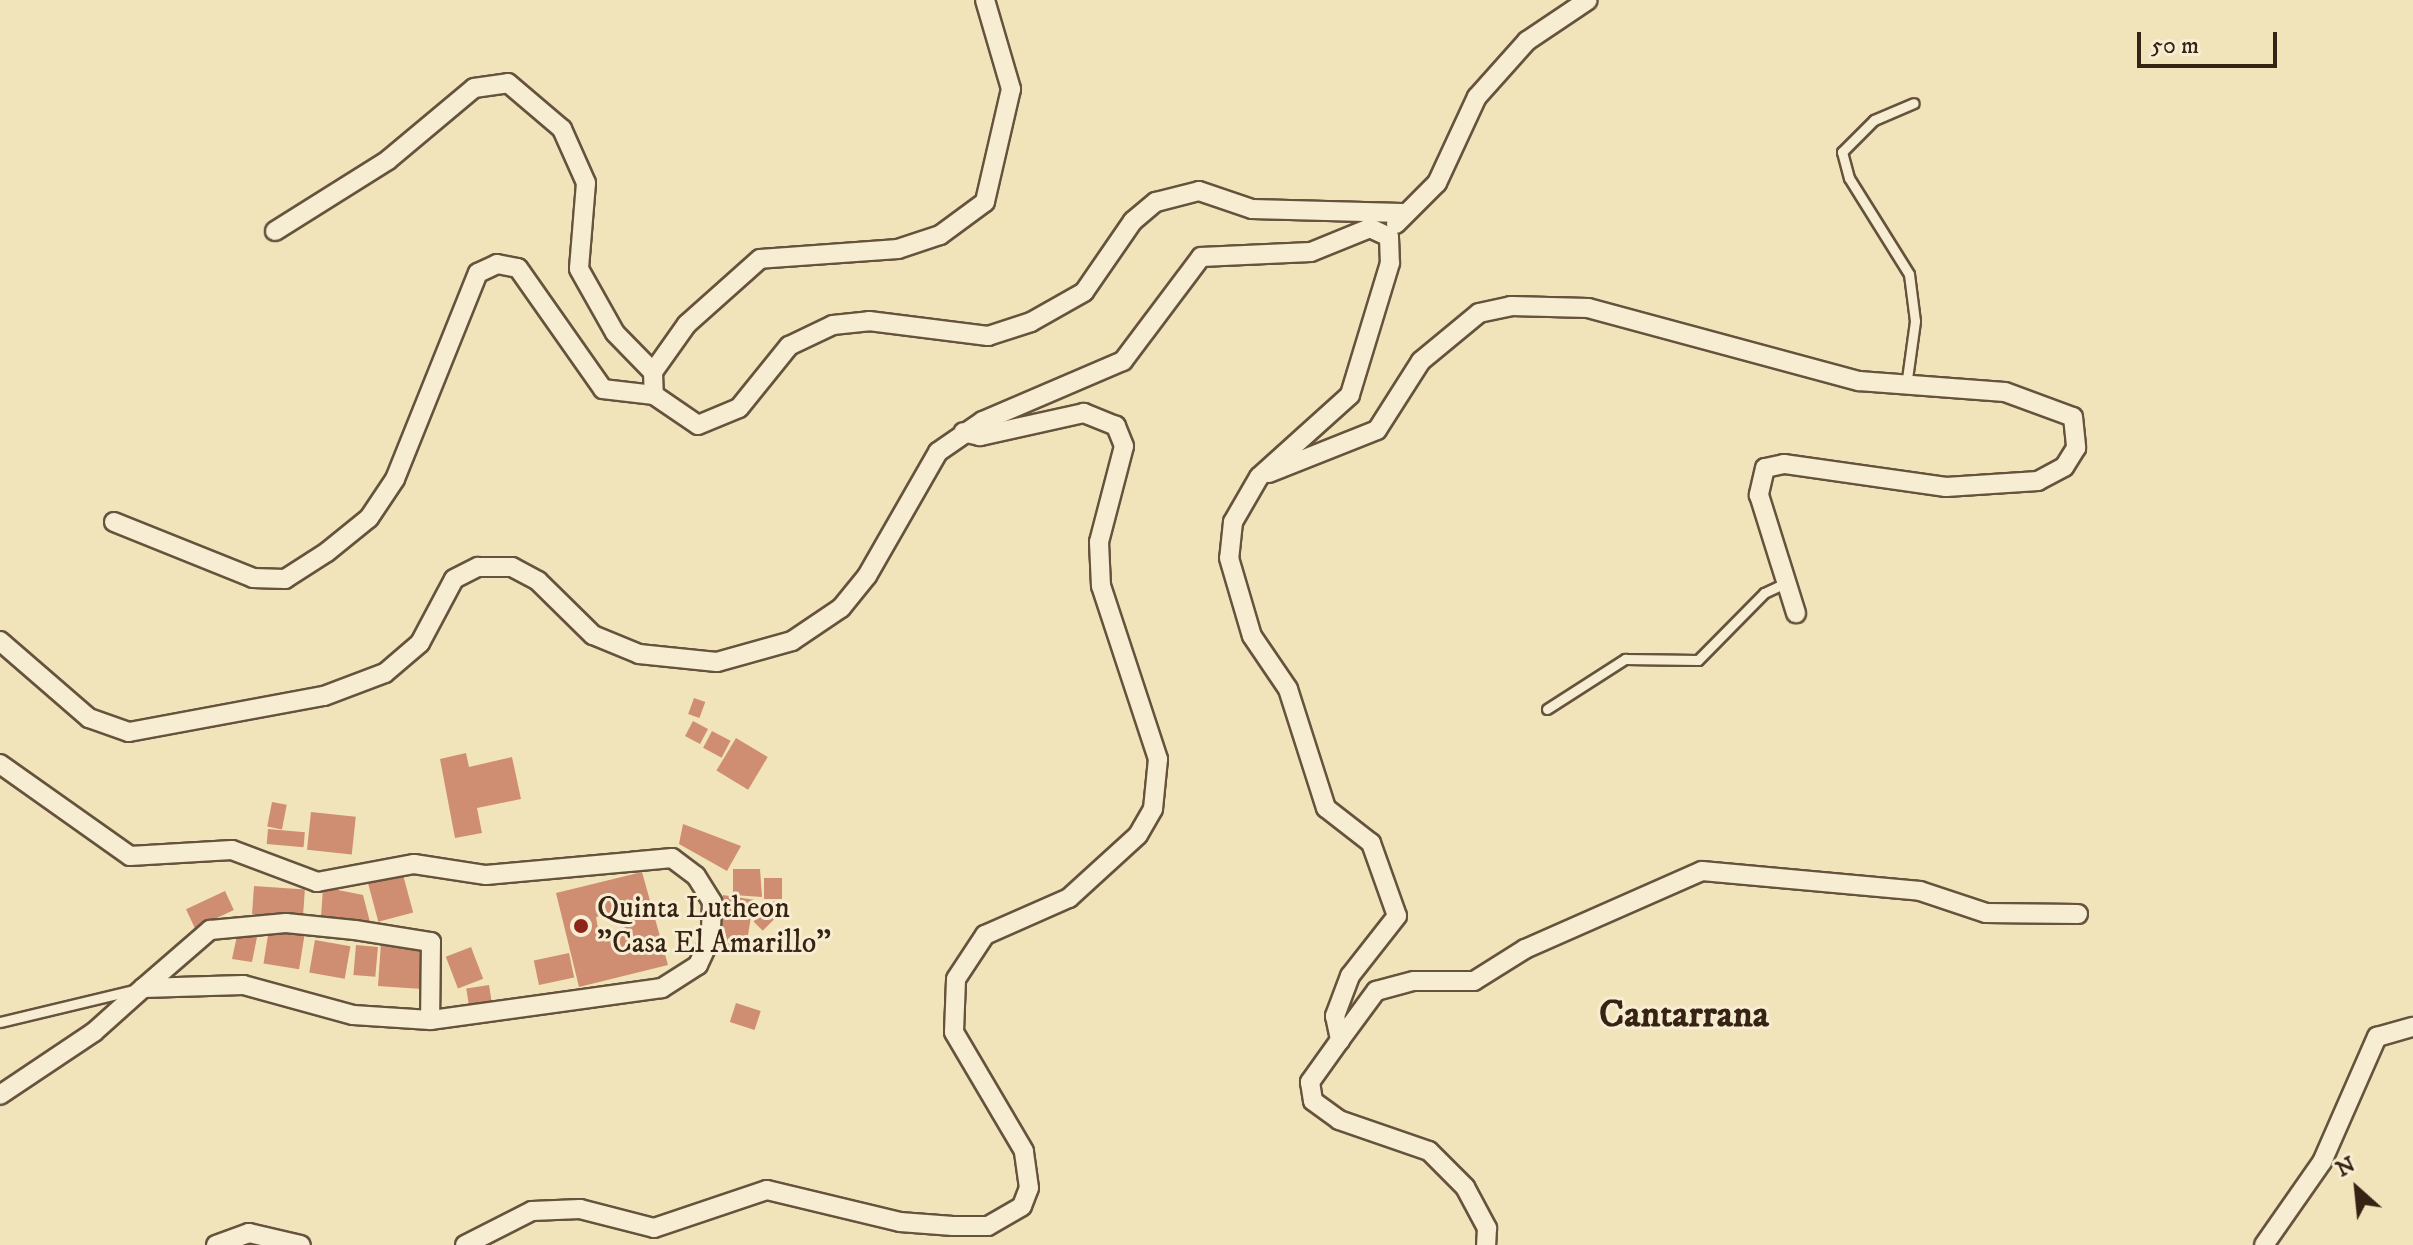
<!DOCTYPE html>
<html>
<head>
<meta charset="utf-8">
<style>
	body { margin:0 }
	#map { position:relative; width:2413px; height:1245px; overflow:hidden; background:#f1e4ba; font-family:"IM FELL DW Pica",serif }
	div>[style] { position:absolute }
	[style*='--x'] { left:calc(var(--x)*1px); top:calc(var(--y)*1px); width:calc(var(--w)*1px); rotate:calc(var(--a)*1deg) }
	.building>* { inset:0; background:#cf8e71; transform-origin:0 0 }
	.roads { filter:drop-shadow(2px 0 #66533d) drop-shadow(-2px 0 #66533d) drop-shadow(0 2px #66533d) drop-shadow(0 -2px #66533d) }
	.lane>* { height:9px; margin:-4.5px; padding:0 4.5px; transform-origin:4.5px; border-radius:4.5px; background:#f6edd2 }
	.street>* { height:18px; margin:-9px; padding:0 9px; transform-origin:9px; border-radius:9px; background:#f6edd2 }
	.dots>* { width:22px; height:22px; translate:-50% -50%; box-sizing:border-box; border:4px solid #f6edd2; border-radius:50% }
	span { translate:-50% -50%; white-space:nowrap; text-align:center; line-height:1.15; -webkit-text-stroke:6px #f6edd2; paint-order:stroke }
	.poi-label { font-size:30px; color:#372313 }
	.left { translate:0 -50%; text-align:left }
	.district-label { font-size:38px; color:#372313; font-weight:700 }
	.north { position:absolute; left:2317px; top:1149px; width:80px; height:80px; -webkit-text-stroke:6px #f6edd2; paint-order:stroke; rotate:333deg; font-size:22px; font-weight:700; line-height:32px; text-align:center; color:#372313 }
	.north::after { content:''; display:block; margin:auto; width:28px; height:36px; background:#372313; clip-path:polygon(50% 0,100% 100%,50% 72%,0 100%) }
	.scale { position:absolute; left:2137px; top:32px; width:140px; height:36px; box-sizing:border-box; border:4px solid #372313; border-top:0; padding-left:10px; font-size:24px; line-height:28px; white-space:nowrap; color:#372313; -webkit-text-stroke:6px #f6edd2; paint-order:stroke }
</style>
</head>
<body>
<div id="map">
	<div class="building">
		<i style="left:694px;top:698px;width:12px;height:17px;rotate:20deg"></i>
		<i style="left:693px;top:721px;width:17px;height:17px;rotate:28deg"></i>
		<i style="left:712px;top:731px;width:21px;height:19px;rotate:28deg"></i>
		<i style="left:736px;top:738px;width:37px;height:38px;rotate:31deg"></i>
		<i style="clip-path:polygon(466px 753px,469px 767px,512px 757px,521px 799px,477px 808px,482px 833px,455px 838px,440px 759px)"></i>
		<i style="left:272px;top:802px;width:15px;height:25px;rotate:11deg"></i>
		<i style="left:311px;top:812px;width:45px;height:38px;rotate:6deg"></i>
		<i style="clip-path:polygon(683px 824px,741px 846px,727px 871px,679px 844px)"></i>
		<i style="left:268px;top:829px;width:37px;height:15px;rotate:5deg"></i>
		<i style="clip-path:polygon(733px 869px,760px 869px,762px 897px,733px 895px)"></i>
		<i style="left:402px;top:871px;width:43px;height:36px;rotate:75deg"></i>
		<i style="clip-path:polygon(evenodd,642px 872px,668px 965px,579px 987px,556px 893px,642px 872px,621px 911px,626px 935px,600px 940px,596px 917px,621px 911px)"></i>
		<i style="left:764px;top:878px;width:18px;height:21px"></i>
		<i style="left:254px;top:886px;width:51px;height:28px;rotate:4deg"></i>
		<i style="clip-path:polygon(323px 887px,363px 895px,370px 922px,321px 918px)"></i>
		<i style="left:225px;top:891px;width:21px;height:43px;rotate:65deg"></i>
		<i style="left:723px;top:895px;width:31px;height:50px;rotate:9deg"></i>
		<i style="left:774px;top:901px;width:13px;height:29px;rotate:45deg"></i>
		<i style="left:269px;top:929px;width:36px;height:35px;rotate:9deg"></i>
		<i style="clip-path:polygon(238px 931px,258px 932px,252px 962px,232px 959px)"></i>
		<i style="left:315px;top:940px;width:36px;height:33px;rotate:10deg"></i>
		<i style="left:381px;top:943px;width:44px;height:43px;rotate:4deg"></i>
		<i style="left:356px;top:945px;width:22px;height:30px;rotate:5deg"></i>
		<i style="left:471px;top:947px;width:34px;height:27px;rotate:69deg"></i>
		<i style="left:569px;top:953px;width:25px;height:36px;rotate:78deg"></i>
		<i style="left:489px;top:985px;width:19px;height:23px;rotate:81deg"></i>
		<i style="left:736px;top:1003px;width:26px;height:20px;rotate:18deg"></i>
	</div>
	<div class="roads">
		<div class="lane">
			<i style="--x:1906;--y:386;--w:66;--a:-82.1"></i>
			<i style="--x:1915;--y:321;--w:47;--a:-97.3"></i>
			<i style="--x:1909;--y:274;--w:113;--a:-122"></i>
			<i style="--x:1849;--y:178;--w:27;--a:-105"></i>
			<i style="--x:1842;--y:152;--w:45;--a:-45"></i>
			<i style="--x:1874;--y:120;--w:43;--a:-23"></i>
			<i style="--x:1547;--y:709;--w:93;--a:-32.7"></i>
			<i style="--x:1625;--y:659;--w:73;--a:0.8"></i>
			<i style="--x:1698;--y:660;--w:94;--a:-45.4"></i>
			<i style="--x:1764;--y:593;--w:23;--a:-25"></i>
			<i style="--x:0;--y:1022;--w:141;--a:-13.5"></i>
		</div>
		<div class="street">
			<i style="--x:985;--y:0;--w:93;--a:73.7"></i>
			<i style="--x:1011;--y:89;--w:116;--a:103"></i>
			<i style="--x:985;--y:202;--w:56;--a:143.7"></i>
			<i style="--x:940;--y:235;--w:44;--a:161.6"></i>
			<i style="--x:898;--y:249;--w:138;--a:175.9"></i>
			<i style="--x:760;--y:259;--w:98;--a:138.3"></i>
			<i style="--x:687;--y:324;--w:59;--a:125.3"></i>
			<i style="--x:653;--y:372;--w:23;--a:88"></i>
			<i style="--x:654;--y:395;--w:53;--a:34.3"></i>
			<i style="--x:698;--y:425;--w:44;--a:-22.5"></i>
			<i style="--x:739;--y:408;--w:80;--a:-51.1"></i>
			<i style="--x:789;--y:346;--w:49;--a:-25.5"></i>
			<i style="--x:833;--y:325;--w:36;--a:-6"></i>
			<i style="--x:869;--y:321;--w:120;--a:7.2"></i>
			<i style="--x:988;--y:336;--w:45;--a:-18"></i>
			<i style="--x:1031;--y:322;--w:61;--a:-29.5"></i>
			<i style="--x:1084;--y:292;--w:86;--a:-55.4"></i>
			<i style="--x:1133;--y:221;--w:30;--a:-40"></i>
			<i style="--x:1156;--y:202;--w:44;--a:-14.3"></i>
			<i style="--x:1199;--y:191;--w:56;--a:18.8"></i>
			<i style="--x:1252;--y:209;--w:150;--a:1.5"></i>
			<i style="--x:1396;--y:224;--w:58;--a:-45"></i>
			<i style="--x:1437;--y:183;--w:95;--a:-65.1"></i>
			<i style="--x:1477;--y:97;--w:75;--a:-48.2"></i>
			<i style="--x:1527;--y:41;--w:73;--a:-33.9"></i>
			<i style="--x:275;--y:231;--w:133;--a:-32.1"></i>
			<i style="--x:388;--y:160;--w:112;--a:-39.9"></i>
			<i style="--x:474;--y:88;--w:34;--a:-8"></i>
			<i style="--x:508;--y:83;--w:71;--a:40.4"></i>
			<i style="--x:562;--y:129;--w:59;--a:66"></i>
			<i style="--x:586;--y:183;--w:86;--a:94.7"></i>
			<i style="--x:579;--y:269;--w:73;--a:60.6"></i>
			<i style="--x:615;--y:333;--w:54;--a:45.7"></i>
			<i style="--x:1269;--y:473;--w:116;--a:-21.7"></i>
			<i style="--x:1377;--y:430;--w:82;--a:-57.5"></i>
			<i style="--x:1421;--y:361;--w:75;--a:-39.6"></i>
			<i style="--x:1479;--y:313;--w:33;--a:-12"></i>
			<i style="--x:1511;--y:306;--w:77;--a:1.5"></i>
			<i style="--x:1588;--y:308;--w:281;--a:15.1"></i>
			<i style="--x:1859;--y:381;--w:146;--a:4.3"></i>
			<i style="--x:2005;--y:392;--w:72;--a:20.2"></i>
			<i style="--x:2073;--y:417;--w:31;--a:84"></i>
			<i style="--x:2076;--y:448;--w:22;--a:122"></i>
			<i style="--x:2064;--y:467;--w:30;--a:152"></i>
			<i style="--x:2038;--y:481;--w:92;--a:176.3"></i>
			<i style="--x:1946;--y:487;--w:164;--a:-171.9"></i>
			<i style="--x:1784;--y:464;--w:19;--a:168"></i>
			<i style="--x:1765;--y:468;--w:28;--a:103"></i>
			<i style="--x:1759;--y:495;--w:124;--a:72.6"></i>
			<i style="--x:114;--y:522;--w:150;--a:21.9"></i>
			<i style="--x:253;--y:578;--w:32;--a:2"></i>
			<i style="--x:285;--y:579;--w:50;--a:-32.7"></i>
			<i style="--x:327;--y:552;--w:54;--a:-39"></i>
			<i style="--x:369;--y:518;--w:47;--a:-56.3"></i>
			<i style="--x:395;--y:479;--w:222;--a:-68.1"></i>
			<i style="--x:478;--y:273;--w:21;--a:-25"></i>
			<i style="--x:497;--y:264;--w:21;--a:11"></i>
			<i style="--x:518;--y:268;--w:148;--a:54.9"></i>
			<i style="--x:603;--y:389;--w:51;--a:6.7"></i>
			<i style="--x:0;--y:641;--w:118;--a:40.9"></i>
			<i style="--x:89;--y:718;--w:42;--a:19.3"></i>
			<i style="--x:129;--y:732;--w:198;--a:-10.5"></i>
			<i style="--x:324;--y:696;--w:65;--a:-20.7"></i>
			<i style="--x:385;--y:673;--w:46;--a:-40.6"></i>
			<i style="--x:420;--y:643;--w:72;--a:-62"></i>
			<i style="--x:454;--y:579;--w:27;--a:-27"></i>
			<i style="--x:478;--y:567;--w:34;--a:0"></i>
			<i style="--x:512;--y:567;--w:30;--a:28"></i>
			<i style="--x:538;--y:581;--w:77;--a:44.5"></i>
			<i style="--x:593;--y:635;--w:50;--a:22.4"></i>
			<i style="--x:639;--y:654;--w:78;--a:5.9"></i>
			<i style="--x:717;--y:662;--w:78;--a:-15.6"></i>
			<i style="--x:792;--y:641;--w:59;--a:-34"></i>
			<i style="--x:841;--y:608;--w:41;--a:-50.9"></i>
			<i style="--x:867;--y:576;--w:143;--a:-60.2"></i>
			<i style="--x:938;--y:452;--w:55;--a:-34.6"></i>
			<i style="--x:983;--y:421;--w:152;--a:-23.2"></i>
			<i style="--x:1123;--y:361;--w:130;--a:-53.1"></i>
			<i style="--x:1201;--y:257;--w:110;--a:-2.6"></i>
			<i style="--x:1311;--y:252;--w:64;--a:-22.1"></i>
			<i style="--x:1370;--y:228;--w:21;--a:25"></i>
			<i style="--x:1389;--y:237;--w:26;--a:88"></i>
			<i style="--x:1390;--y:263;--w:138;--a:106.9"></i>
			<i style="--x:1350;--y:395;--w:122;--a:138"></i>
			<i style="--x:1259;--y:477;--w:52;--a:120"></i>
			<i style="--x:1233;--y:522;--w:36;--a:96"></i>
			<i style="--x:1229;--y:558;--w:81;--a:73.6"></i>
			<i style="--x:1252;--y:636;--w:64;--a:55.8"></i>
			<i style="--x:1288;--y:689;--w:125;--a:72.3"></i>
			<i style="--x:1326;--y:808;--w:57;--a:37.9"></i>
			<i style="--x:1371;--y:843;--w:77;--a:70.4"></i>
			<i style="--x:1397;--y:916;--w:76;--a:128.1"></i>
			<i style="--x:1350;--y:976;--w:43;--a:110.6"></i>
			<i style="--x:1335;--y:1016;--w:25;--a:78"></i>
			<i style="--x:1340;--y:1040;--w:52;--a:125.5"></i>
			<i style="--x:1310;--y:1082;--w:19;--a:81"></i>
			<i style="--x:1313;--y:1101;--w:32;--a:36"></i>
			<i style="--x:1339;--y:1120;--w:95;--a:19"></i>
			<i style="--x:1429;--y:1151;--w:51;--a:45"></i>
			<i style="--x:1465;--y:1187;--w:47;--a:61.8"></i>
			<i style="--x:1487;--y:1228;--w:17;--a:93"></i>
			<i style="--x:0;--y:764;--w:159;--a:35.3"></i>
			<i style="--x:130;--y:856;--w:102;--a:-3.4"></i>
			<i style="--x:232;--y:850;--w:91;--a:20.6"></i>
			<i style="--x:317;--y:882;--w:99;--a:-10.5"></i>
			<i style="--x:414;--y:864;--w:73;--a:8.7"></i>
			<i style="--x:486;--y:875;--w:187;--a:-5.2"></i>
			<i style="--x:672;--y:858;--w:30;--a:37"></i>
			<i style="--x:696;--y:876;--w:31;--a:58"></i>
			<i style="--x:712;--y:902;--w:35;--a:92"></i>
			<i style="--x:711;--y:937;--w:31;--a:115"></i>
			<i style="--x:698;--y:965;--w:43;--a:147.4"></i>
			<i style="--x:662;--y:988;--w:234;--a:172.1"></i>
			<i style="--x:430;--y:1020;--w:77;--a:-176.3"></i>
			<i style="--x:353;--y:1015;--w:114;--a:-164.7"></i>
			<i style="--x:243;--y:985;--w:100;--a:178.3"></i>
			<i style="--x:143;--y:988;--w:66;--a:138.1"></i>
			<i style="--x:94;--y:1032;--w:113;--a:146.2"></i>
			<i style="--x:143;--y:988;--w:89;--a:-40.9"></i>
			<i style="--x:210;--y:930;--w:76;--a:-5.3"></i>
			<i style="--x:286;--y:923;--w:69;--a:5.8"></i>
			<i style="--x:355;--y:930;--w:77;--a:9"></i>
			<i style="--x:431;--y:942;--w:78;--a:90.7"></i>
			<i style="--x:1340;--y:1040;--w:61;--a:-53.7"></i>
			<i style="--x:1376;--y:991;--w:39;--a:-15"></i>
			<i style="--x:1414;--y:981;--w:60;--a:0"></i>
			<i style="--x:1474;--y:981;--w:60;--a:-32.1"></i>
			<i style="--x:1525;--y:949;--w:193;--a:-23.8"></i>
			<i style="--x:1702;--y:871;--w:219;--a:5.2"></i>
			<i style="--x:1920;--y:891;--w:70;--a:18.4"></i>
			<i style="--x:1986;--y:913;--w:92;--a:0.6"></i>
			<i style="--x:216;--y:1245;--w:35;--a:-20"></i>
			<i style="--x:249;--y:1233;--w:53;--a:13"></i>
			<i style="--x:465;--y:1245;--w:75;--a:-26.9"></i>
			<i style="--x:532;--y:1211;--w:48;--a:-2.4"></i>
			<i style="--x:580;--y:1209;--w:76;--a:14.4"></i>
			<i style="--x:654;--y:1228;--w:119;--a:-18.6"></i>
			<i style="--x:767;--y:1190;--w:137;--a:13.5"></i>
			<i style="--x:900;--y:1222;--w:53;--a:4.3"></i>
			<i style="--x:953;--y:1226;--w:35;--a:0"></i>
			<i style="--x:988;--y:1226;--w:39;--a:-30"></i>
			<i style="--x:1022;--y:1206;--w:19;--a:-69"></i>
			<i style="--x:1029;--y:1188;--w:37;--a:-98"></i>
			<i style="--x:1024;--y:1151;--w:138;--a:-120.5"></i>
			<i style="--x:954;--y:1032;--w:53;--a:-87.8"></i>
			<i style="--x:956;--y:979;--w:53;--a:-56.6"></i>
			<i style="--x:985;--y:935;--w:92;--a:-23.8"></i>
			<i style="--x:1069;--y:898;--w:93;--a:-42.4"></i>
			<i style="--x:1138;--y:835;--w:30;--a:-60"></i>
			<i style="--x:1153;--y:809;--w:50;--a:-84.3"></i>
			<i style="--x:1158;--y:759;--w:182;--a:-108.2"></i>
			<i style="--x:1101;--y:586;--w:44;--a:-92.6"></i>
			<i style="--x:1099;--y:542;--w:99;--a:-75.4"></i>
			<i style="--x:1124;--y:446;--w:22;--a:-112"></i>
			<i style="--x:1116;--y:426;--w:35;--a:-158"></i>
			<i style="--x:1084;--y:413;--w:107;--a:167.5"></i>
			<i style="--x:980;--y:436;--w:17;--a:-167"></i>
			<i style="--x:2264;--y:1245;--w:101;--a:-55.1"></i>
			<i style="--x:2322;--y:1162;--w:137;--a:-66.3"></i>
			<i style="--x:2377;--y:1037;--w:37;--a:-16"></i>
		</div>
	</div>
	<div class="dots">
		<i style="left:581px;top:926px;background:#8f2418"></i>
	</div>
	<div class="poi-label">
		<span class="left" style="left:597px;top:926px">Quinta Lutheon<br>"Casa El Amarillo"</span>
	</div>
	<div class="district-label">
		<span style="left:1684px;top:1016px">Cantarrana</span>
	</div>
	<div class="north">N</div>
	<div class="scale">50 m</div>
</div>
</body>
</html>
